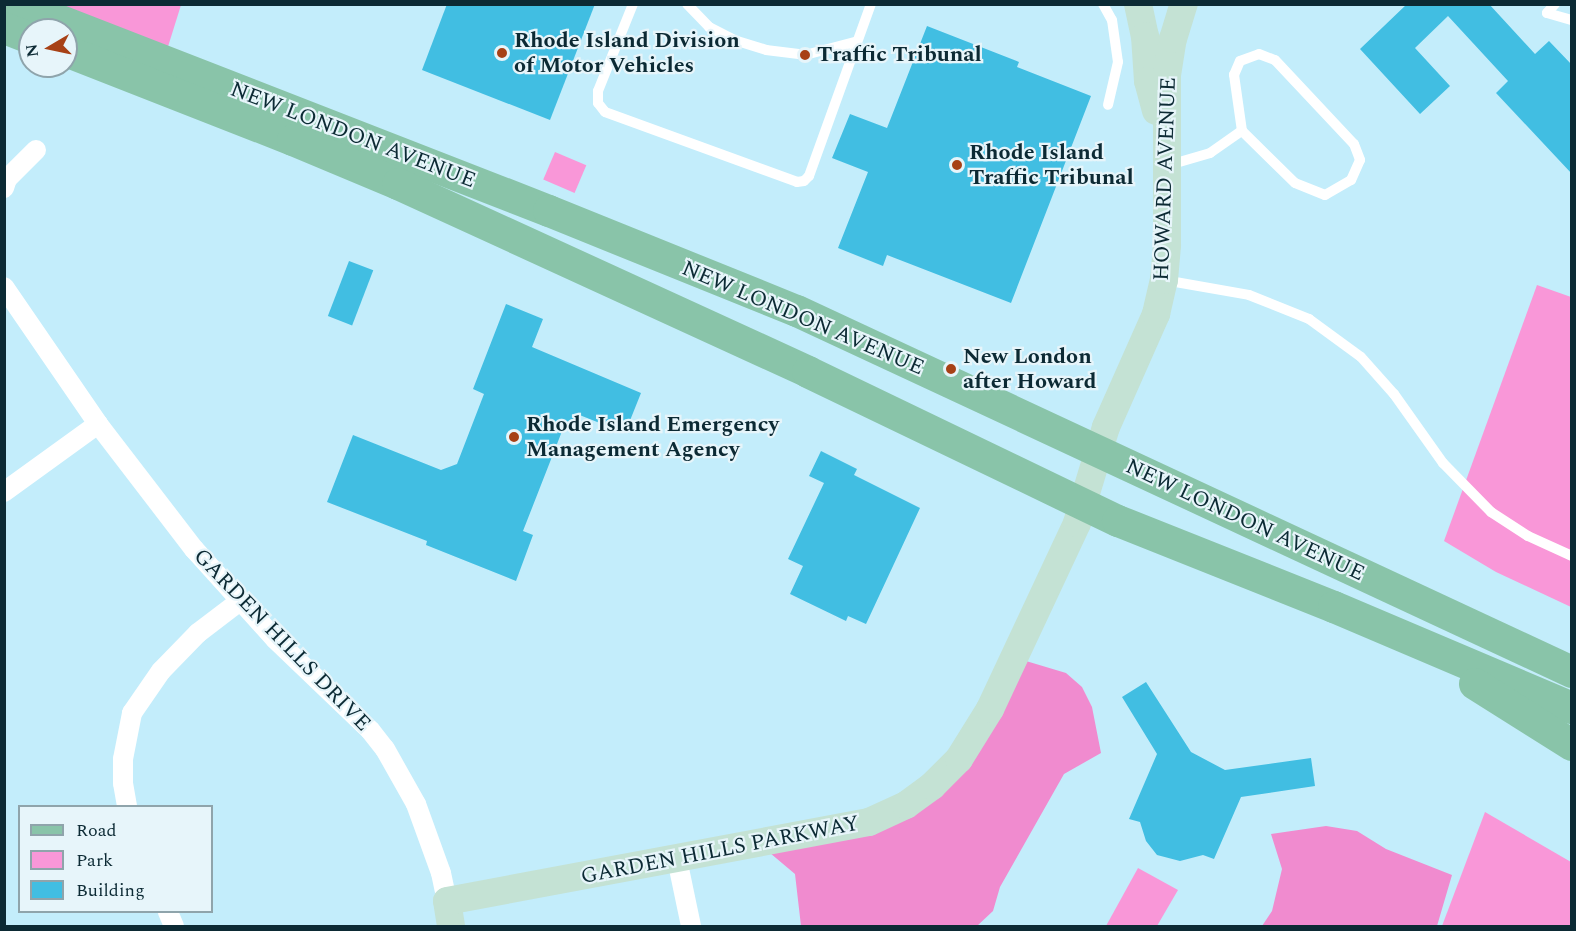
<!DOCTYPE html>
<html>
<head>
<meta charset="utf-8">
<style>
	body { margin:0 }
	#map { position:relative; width:1576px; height:931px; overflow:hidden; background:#c3edfb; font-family:Spectral,serif }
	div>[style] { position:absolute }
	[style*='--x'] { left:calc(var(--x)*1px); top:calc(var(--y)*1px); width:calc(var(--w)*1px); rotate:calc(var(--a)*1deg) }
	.green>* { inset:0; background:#f997d8; transform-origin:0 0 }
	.forest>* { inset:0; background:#f08bcf }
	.building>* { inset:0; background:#41bee2; transform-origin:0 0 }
	.lane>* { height:10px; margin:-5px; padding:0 5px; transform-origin:5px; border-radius:5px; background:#fff }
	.street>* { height:20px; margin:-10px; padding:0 10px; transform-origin:10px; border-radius:10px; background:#fff }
	.secondary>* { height:28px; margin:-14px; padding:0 14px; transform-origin:14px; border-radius:14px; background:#c4e2d4 }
	.primary>* { height:32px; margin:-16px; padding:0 16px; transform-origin:16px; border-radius:16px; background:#89c4a9 }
	.dots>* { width:16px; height:16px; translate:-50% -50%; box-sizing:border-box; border:3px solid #e7f5fa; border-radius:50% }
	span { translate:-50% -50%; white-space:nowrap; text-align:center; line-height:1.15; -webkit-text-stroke:4.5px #e7f5fa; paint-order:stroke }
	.poi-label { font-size:22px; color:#0c2a34; font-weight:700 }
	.left { translate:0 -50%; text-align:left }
	.street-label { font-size:22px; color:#0c2a34 }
	.frame { position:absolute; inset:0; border:6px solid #0c2a34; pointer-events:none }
	.legend { position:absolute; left:18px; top:805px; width:195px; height:108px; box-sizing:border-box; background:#e7f5fa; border:2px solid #8fa4ab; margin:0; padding:8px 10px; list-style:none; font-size:18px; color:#0c2a34 }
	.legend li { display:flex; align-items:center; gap:12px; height:30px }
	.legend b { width:30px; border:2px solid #8fa4ab }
	.north { position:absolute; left:18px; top:18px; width:60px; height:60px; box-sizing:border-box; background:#e7f5fa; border:2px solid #8fa4ab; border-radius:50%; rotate:261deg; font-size:16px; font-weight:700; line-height:24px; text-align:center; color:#0c2a34 }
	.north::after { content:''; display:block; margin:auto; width:21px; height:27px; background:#a74116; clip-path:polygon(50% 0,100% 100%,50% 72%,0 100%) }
</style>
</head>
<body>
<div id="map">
	<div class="green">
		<i style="clip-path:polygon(33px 5px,181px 5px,166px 53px)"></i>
		<i style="left:555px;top:152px;width:34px;height:30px;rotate:23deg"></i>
		<i style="clip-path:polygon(1537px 285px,1571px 297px,1571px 607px,1496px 572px,1444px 541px)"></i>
		<i style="clip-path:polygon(1485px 812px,1571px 862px,1571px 926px,1442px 926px)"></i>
		<i style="clip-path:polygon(1138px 868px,1178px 890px,1157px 926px,1106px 926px)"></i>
	</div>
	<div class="forest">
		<i style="clip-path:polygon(1016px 658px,1066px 673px,1082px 687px,1092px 707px,1101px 753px,1064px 774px,1000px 887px,993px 911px,977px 926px,801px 926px,795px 874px,758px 843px,873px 819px,933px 780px)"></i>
		<i style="clip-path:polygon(1326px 826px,1357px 831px,1386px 849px,1452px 875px,1437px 926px,1262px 926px,1272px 911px,1282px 869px,1271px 834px)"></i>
	</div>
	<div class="building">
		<i style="clip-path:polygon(447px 4px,595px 4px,550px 120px,422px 70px)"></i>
		<i style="clip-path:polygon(1407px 4px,1489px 4px,1535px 54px,1549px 41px,1572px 65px,1572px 174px,1496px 93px,1508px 81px,1448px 16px,1415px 48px,1450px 86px,1420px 114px,1360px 49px)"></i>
		<i style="clip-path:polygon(927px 26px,1019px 62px,1017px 67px,1091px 96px,1011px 303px,887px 255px,883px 266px,838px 248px,868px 172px,832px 158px,850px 114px,887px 128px)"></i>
		<i style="left:349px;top:261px;width:26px;height:59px;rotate:21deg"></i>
		<i style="clip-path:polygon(506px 304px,543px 319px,532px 347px,641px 393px,625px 433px,577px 414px,573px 424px,566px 421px,523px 531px,533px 535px,516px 581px,426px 545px,427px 541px,327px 502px,353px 435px,441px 470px,457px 464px,484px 394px,473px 389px)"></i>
		<i style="clip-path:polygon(821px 451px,857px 469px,854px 475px,920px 508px,866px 624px,848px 616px,846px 621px,790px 594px,803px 566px,788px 559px,824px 483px,809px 476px)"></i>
		<i style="clip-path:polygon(1146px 682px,1191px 752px,1225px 770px,1311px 758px,1315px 786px,1241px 797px,1214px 859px,1203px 855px,1180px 861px,1157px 855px,1146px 841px,1140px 822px,1129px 819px,1157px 754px,1122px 697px)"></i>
	</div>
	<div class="lane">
		<i style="--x:633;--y:4;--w:94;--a:111.9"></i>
		<i style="--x:598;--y:91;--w:12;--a:90"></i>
		<i style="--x:598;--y:103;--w:11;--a:52"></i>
		<i style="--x:605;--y:112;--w:204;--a:20"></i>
		<i style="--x:797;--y:182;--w:7;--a:-8"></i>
		<i style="--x:804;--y:181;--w:7;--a:-45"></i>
		<i style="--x:809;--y:176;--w:183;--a:-70.2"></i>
		<i style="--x:687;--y:4;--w:32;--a:46"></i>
		<i style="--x:709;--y:27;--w:28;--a:27"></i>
		<i style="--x:734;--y:40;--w:34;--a:17"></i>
		<i style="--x:766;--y:50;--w:39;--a:7"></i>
		<i style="--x:805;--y:55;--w:52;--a:-14.6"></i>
		<i style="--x:1103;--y:4;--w:18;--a:61"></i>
		<i style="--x:1112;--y:20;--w:42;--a:81.9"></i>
		<i style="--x:1118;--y:62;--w:44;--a:103.1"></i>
		<i style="--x:1555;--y:4;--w:12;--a:132"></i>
		<i style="--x:1547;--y:13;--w:26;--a:16"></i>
		<i style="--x:1169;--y:165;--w:43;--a:-16.3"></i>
		<i style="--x:1210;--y:153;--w:39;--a:-35"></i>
		<i style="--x:1242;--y:131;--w:57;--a:-98.1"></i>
		<i style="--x:1234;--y:75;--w:15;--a:-67"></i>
		<i style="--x:1240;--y:61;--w:20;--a:-20"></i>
		<i style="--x:1259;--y:54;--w:17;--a:21"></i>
		<i style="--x:1275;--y:60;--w:115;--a:46.8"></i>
		<i style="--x:1354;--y:144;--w:17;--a:69"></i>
		<i style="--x:1360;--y:160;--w:22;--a:114"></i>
		<i style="--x:1351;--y:180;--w:30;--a:150"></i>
		<i style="--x:1325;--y:195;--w:32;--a:-158"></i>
		<i style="--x:1295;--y:183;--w:74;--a:-135.5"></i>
		<i style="--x:1164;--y:280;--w:86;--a:10"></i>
		<i style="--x:1249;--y:295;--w:65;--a:21.8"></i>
		<i style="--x:1309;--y:319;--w:64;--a:36.2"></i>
		<i style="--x:1361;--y:357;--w:50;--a:48.3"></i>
		<i style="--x:1394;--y:394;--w:85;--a:54.6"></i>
		<i style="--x:1443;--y:463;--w:69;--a:45.6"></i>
		<i style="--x:1491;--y:512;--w:44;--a:33"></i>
		<i style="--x:1528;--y:536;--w:48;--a:24.4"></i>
	</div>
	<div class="street">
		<i style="--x:4;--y:188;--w:9;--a:-72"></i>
		<i style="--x:7;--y:179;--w:41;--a:-45"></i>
		<i style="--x:4;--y:287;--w:166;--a:55.5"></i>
		<i style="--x:98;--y:424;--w:158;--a:52.5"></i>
		<i style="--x:194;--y:549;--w:121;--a:48"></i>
		<i style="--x:275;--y:639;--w:132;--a:43.8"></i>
		<i style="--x:370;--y:730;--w:24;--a:52"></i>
		<i style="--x:385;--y:749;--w:63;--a:60.6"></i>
		<i style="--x:416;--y:804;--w:73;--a:70.1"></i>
		<i style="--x:441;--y:873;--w:29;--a:78"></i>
		<i style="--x:4;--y:492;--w:116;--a:-35.9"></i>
		<i style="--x:127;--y:806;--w:23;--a:-100"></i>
		<i style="--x:123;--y:783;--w:24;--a:-90"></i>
		<i style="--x:123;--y:759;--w:47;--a:-78.9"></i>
		<i style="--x:132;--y:713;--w:51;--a:-55.4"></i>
		<i style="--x:161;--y:671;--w:53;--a:-45.8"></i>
		<i style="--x:198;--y:633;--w:53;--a:-37.3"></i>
		<i style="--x:677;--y:859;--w:68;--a:78.2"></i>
		<i style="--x:168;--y:912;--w:15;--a:67"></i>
	</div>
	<div class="secondary">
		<i style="--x:1138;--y:4;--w:33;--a:78"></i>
		<i style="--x:1145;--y:36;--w:45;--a:86.2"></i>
		<i style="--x:1148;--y:81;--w:31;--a:75"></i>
		<i style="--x:451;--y:926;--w:25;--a:-99"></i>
		<i style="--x:447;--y:901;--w:429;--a:-10.6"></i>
		<i style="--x:869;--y:822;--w:41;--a:-24.7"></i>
		<i style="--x:906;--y:805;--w:32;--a:-36"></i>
		<i style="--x:932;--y:786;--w:38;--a:-45"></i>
		<i style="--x:959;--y:759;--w:59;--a:-58.2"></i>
		<i style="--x:990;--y:709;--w:205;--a:-64.9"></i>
		<i style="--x:1077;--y:523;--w:100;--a:-73.2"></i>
		<i style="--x:1106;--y:427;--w:124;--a:-66.1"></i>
		<i style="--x:1156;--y:314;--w:35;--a:-77"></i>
		<i style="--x:1164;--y:280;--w:35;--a:-85"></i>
		<i style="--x:1167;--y:245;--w:170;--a:-90"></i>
		<i style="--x:1167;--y:75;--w:36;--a:-81"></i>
		<i style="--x:1173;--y:39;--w:37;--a:-73"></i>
	</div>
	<div class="primary">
		<i style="--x:17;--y:4;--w:571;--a:21.26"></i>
		<i style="--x:549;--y:211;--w:267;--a:22"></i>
		<i style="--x:797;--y:311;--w:855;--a:24.98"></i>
		<i style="--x:4;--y:28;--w:28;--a:21"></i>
		<i style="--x:66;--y:51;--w:244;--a:21.4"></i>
		<i style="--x:293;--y:140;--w:114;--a:22.7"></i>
		<i style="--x:398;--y:184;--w:451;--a:24.6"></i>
		<i style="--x:808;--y:372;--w:344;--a:25.7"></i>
		<i style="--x:1118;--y:521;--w:232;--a:21.7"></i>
		<i style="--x:1334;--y:607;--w:259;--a:23"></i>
		<i style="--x:1475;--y:684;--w:115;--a:32.2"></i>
	</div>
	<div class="dots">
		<i style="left:502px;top:53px;background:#a74116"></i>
		<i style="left:805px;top:55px;background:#a74116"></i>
		<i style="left:957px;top:165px;background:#a74116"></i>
		<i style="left:951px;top:369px;background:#a74116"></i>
		<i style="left:514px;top:437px;background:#a74116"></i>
	</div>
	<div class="poi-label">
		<span class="left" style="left:514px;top:53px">Rhode Island Division<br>of Motor Vehicles</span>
		<span class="left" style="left:817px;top:55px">Traffic Tribunal</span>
		<span class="left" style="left:969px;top:165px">Rhode Island<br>Traffic Tribunal</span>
		<span class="left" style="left:963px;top:369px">New London<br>after Howard</span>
		<span class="left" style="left:526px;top:437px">Rhode Island Emergency<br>Management Agency</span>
	</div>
	<div class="street-label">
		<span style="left:353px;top:135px;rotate:21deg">NEW LONDON AVENUE</span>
		<span style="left:1165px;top:179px;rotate:-88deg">HOWARD AVENUE</span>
		<span style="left:803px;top:318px;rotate:23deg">NEW LONDON AVENUE</span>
		<span style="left:1245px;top:520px;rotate:25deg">NEW LONDON AVENUE</span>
		<span style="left:282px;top:640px;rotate:46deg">GARDEN HILLS DRIVE</span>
		<span style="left:720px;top:850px;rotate:-11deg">GARDEN HILLS PARKWAY</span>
	</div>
	<div class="frame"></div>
	<ul class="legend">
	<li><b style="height:8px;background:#89c4a9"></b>Road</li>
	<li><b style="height:16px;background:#f997d8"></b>Park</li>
	<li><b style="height:16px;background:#41bee2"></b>Building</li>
	</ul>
	<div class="north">N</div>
</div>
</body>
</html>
